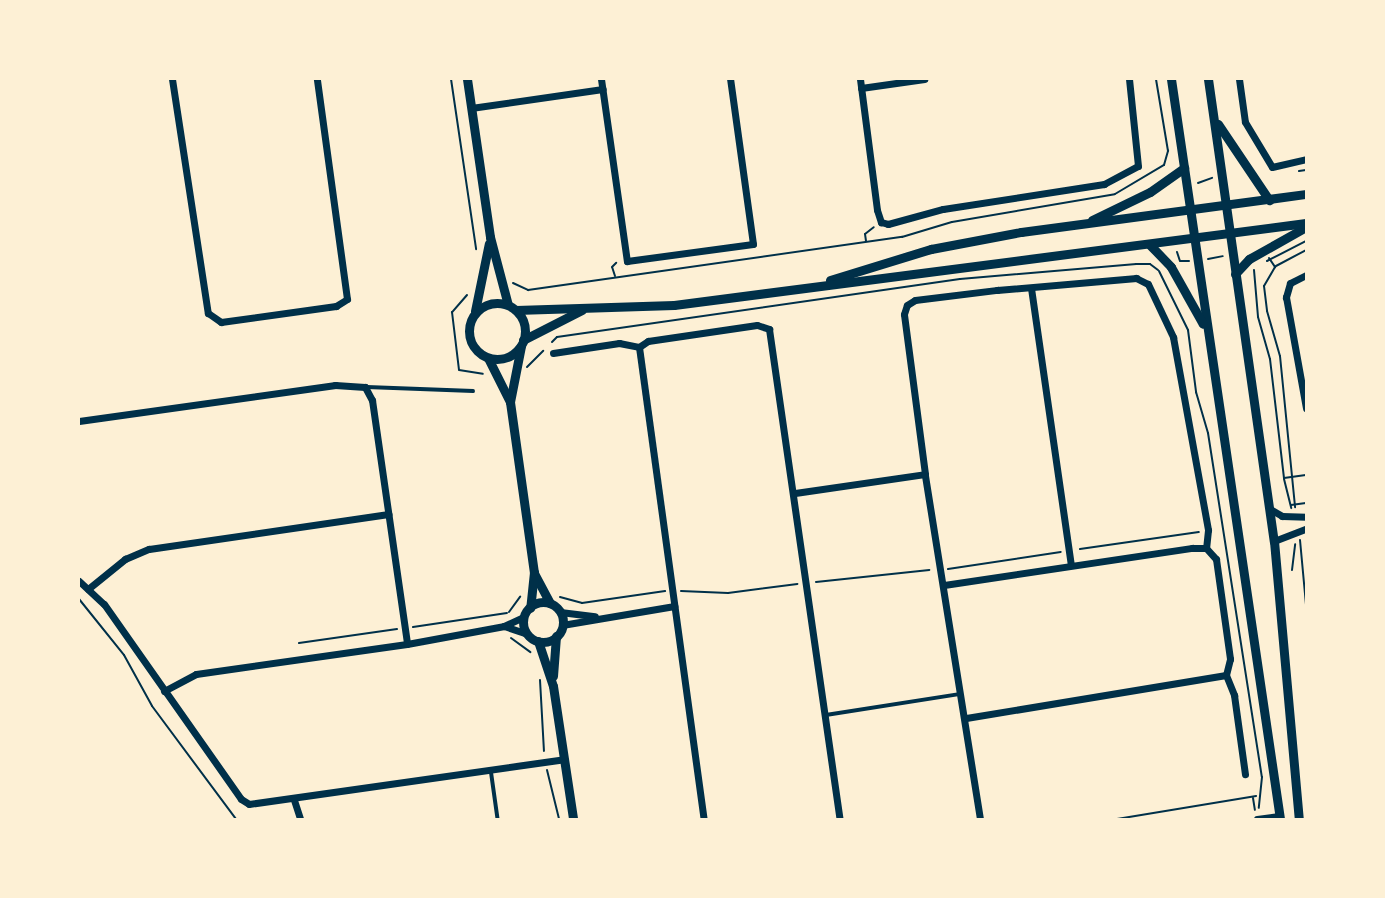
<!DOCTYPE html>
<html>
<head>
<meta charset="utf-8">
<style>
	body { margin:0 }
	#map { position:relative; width:1385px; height:898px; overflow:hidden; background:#fdf0d5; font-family:"Archivo Narrow",sans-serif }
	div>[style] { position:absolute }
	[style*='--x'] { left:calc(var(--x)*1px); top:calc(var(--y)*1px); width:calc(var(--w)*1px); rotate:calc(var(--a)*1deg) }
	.path>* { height:2px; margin:-1px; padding:0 1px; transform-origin:1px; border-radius:1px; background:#003049 }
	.service>* { height:3.5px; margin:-1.75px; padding:0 1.75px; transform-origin:1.75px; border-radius:1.75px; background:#003049 }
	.minor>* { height:7px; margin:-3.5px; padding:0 3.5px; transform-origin:3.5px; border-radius:3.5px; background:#003049 }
	.tertiary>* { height:9px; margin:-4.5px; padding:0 4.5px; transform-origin:4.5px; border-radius:4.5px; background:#003049 }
	.tertiary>.ring { margin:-4.5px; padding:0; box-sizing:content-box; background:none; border:9px solid #003049; border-radius:50% }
	span { translate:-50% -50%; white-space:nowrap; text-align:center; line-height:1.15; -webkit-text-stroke:6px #fdf0d5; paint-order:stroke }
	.frame { position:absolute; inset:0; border:80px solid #fdf0d5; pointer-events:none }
</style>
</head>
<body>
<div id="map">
	<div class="path">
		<i style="--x:451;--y:79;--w:172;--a:81.6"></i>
		<i style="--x:1299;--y:171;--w:7;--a:-8"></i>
		<i style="--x:1198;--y:183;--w:15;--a:-20"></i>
		<i style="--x:866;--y:241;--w:7;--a:-98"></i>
		<i style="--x:865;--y:234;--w:11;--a:-38"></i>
		<i style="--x:1177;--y:252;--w:9;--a:72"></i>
		<i style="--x:1180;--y:261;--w:9;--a:0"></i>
		<i style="--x:1269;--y:258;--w:11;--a:56"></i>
		<i style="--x:1275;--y:267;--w:22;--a:120"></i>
		<i style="--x:1264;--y:286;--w:25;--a:83"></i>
		<i style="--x:1267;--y:311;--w:47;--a:73.9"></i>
		<i style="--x:1280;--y:356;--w:152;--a:84.3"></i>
		<i style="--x:1208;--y:259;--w:15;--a:-11"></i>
		<i style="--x:1267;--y:261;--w:44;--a:-27.1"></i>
		<i style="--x:1276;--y:266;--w:34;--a:-28"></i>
		<i style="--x:1254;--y:270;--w:47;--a:85.1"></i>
		<i style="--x:1258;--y:317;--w:44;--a:74.1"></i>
		<i style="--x:1270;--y:359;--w:120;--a:83.3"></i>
		<i style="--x:1284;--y:478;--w:22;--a:-8"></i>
		<i style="--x:1159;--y:271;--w:66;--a:63.8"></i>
		<i style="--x:1188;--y:330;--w:63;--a:82.6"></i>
		<i style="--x:1196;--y:392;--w:43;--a:73.7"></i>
		<i style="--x:1208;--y:433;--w:348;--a:81.1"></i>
		<i style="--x:1262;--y:777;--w:31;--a:96"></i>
		<i style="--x:615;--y:276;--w:9;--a:-108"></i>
		<i style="--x:612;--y:267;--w:6;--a:-45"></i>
		<i style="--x:513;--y:283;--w:17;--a:25"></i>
		<i style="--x:528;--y:290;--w:378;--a:-8.1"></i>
		<i style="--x:902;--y:237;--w:52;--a:-16.7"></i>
		<i style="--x:952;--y:222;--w:165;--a:-9.7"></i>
		<i style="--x:1115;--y:194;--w:57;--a:-30.6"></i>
		<i style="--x:1164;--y:165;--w:15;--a:-74"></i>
		<i style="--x:1168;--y:151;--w:73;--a:-99.5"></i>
		<i style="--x:467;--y:295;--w:23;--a:131"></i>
		<i style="--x:452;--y:312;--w:58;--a:83.1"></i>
		<i style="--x:459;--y:370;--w:24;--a:9"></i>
		<i style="--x:552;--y:342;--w:7;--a:-45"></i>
		<i style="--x:557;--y:337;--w:407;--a:-8.2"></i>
		<i style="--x:960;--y:279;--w:177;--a:-4.9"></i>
		<i style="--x:1136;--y:264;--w:14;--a:0"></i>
		<i style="--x:1150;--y:264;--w:10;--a:37"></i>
		<i style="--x:527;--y:367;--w:23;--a:-45"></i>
		<i style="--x:1284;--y:479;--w:30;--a:76"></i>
		<i style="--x:1291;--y:505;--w:15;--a:-8"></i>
		<i style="--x:1300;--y:540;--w:65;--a:84.7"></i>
		<i style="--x:1080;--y:549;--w:120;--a:-8.1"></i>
		<i style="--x:948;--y:569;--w:114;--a:-8.6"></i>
		<i style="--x:1292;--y:570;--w:26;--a:-83"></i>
		<i style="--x:816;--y:582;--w:114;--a:-6.1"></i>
		<i style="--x:681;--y:591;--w:47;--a:2.4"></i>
		<i style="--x:728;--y:593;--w:70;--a:-7.4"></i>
		<i style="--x:560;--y:597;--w:23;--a:15"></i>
		<i style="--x:582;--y:603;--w:84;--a:-8.2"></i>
		<i style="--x:79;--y:599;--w:72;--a:51.2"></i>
		<i style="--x:124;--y:655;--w:58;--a:61.2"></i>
		<i style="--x:152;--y:706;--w:141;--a:53.4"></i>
		<i style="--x:236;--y:819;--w:5;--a:0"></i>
		<i style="--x:509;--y:612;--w:19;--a:-54"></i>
		<i style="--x:413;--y:627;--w:95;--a:-8.5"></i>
		<i style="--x:511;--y:638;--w:24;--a:36"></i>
		<i style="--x:299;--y:643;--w:99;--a:-8.1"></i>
		<i style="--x:540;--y:680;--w:71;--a:86.8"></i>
		<i style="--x:547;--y:770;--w:50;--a:76.2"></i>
		<i style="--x:1253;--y:798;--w:12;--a:81"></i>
		<i style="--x:1117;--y:819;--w:141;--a:-9.4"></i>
	</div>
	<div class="service">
		<i style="--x:367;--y:387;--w:106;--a:2.2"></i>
		<i style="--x:826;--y:715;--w:136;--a:-8.9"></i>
		<i style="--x:491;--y:769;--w:50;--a:82"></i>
	</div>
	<div class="minor">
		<i style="--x:172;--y:79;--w:237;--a:81.3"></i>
		<i style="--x:208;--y:313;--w:16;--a:35"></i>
		<i style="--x:221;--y:322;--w:116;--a:-7.9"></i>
		<i style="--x:336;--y:306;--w:13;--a:-32"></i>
		<i style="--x:347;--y:299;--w:222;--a:-97.8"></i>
		<i style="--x:601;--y:79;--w:184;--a:81.9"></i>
		<i style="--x:627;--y:261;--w:127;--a:-7.7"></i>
		<i style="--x:753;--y:244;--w:167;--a:-97.9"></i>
		<i style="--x:860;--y:79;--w:132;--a:82.6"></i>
		<i style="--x:877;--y:210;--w:13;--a:72"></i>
		<i style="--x:881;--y:222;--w:7;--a:16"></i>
		<i style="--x:888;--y:224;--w:57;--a:-15.3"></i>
		<i style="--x:943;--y:209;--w:163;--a:-8.8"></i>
		<i style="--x:1104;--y:184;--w:38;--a:-28"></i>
		<i style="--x:1138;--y:166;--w:87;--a:-95.9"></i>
		<i style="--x:1239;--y:79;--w:43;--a:82.1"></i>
		<i style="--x:1245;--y:122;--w:52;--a:59"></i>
		<i style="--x:1272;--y:167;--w:35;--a:-13"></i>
		<i style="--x:861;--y:88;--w:64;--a:-8.1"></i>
		<i style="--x:471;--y:108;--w:133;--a:-8.2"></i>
		<i style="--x:1306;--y:275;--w:18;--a:153"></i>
		<i style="--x:1290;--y:283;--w:15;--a:106"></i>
		<i style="--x:1286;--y:297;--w:113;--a:79.8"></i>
		<i style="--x:1031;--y:288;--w:280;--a:81.8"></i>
		<i style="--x:639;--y:347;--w:11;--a:-34"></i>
		<i style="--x:648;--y:341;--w:110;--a:-8.4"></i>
		<i style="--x:757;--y:325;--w:13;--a:18"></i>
		<i style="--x:769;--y:329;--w:495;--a:81.8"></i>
		<i style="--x:639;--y:347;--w:476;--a:82.2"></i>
		<i style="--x:553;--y:353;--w:67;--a:-8.6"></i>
		<i style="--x:619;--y:343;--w:20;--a:11"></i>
		<i style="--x:79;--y:421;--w:259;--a:-8"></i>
		<i style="--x:335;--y:385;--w:30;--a:4"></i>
		<i style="--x:365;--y:387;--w:15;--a:62"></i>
		<i style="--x:372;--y:400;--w:246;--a:81.8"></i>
		<i style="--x:795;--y:493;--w:131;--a:-8.3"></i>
		<i style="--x:1270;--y:509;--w:14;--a:30"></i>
		<i style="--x:1282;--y:516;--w:24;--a:2"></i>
		<i style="--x:1274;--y:541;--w:34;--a:-21"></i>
		<i style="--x:79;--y:581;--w:34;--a:43"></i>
		<i style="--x:104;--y:604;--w:238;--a:54.9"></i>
		<i style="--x:241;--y:799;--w:9;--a:32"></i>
		<i style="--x:249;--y:804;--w:318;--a:-8.1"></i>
		<i style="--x:944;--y:585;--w:251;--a:-8.5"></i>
		<i style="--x:1192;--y:548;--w:14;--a:0"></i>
		<i style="--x:1206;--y:548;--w:15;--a:48"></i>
		<i style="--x:1216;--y:559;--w:101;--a:82"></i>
		<i style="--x:1230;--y:659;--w:16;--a:104"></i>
		<i style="--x:1226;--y:675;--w:265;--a:170.6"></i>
		<i style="--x:88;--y:589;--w:48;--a:-39"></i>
		<i style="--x:125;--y:559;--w:26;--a:-23"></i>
		<i style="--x:149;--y:549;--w:242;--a:-8.3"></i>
		<i style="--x:560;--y:612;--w:35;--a:7"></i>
		<i style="--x:562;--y:625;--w:114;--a:-9.6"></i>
		<i style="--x:504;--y:626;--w:24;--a:19"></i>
		<i style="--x:1226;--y:675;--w:22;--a:68"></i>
		<i style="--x:1234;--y:695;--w:80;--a:82.1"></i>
		<i style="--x:164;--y:691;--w:36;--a:-28"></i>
		<i style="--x:196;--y:674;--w:213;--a:-8.1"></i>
		<i style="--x:407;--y:644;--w:99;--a:-10.5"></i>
		<i style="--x:504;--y:626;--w:21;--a:-25"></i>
		<i style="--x:294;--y:800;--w:20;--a:72"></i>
		<i style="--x:980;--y:819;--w:349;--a:-99.1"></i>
		<i style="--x:925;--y:474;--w:161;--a:-97.5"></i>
		<i style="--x:904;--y:314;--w:9;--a:-72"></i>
		<i style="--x:907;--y:305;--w:9;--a:-32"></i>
		<i style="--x:915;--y:300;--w:83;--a:-7"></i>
		<i style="--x:997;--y:290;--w:140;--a:-4.9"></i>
		<i style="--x:1136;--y:278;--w:13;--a:27"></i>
		<i style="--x:1148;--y:284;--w:59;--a:64.7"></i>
		<i style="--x:1173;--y:337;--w:196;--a:79.7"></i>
		<i style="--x:1208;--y:530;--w:18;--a:96"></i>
		<i style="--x:1257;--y:819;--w:22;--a:-8"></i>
	</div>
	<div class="tertiary">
		<i style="--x:467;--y:79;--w:160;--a:81.7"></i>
		<i style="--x:490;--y:237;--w:70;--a:75.2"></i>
		<i style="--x:1171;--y:79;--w:748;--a:81.62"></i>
		<i style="--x:1208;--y:79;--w:467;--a:81.9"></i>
		<i style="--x:1274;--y:541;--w:279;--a:84.9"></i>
		<i style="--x:1218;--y:124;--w:92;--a:56.1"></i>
		<i style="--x:1092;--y:220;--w:64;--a:-25.8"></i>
		<i style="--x:1150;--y:192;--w:42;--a:-35.2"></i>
		<i style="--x:1150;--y:245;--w:30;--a:46"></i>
		<i style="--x:1171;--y:267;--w:65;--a:60.7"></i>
		<i style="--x:1235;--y:274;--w:21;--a:-47"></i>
		<i style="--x:1249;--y:259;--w:65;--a:-29.3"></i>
		<i style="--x:830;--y:280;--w:106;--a:-17.1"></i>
		<i style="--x:931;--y:249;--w:92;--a:-10.7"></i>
		<i style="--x:1021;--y:232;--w:288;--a:-7.6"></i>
		<i class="ring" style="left:469px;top:303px;width:47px;height:47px"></i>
		<i style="--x:516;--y:310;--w:158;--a:-1.8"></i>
		<i style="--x:674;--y:305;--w:637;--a:-7.39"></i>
		<i style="--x:475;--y:311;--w:69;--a:-78.4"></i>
		<i style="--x:523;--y:340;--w:66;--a:-27"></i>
		<i style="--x:488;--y:358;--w:49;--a:63.4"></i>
		<i style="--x:510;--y:402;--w:172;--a:82"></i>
		<i style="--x:534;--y:572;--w:36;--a:96"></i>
		<i style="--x:510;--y:402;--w:57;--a:-78.9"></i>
		<i style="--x:534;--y:573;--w:34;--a:62"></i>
		<i class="ring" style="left:523px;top:602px;width:31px;height:31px"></i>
		<i style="--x:538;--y:641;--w:47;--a:71.6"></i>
		<i style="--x:553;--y:686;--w:134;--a:81.4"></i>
		<i style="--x:553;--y:676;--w:40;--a:-85.7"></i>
	</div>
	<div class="frame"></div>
</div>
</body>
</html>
